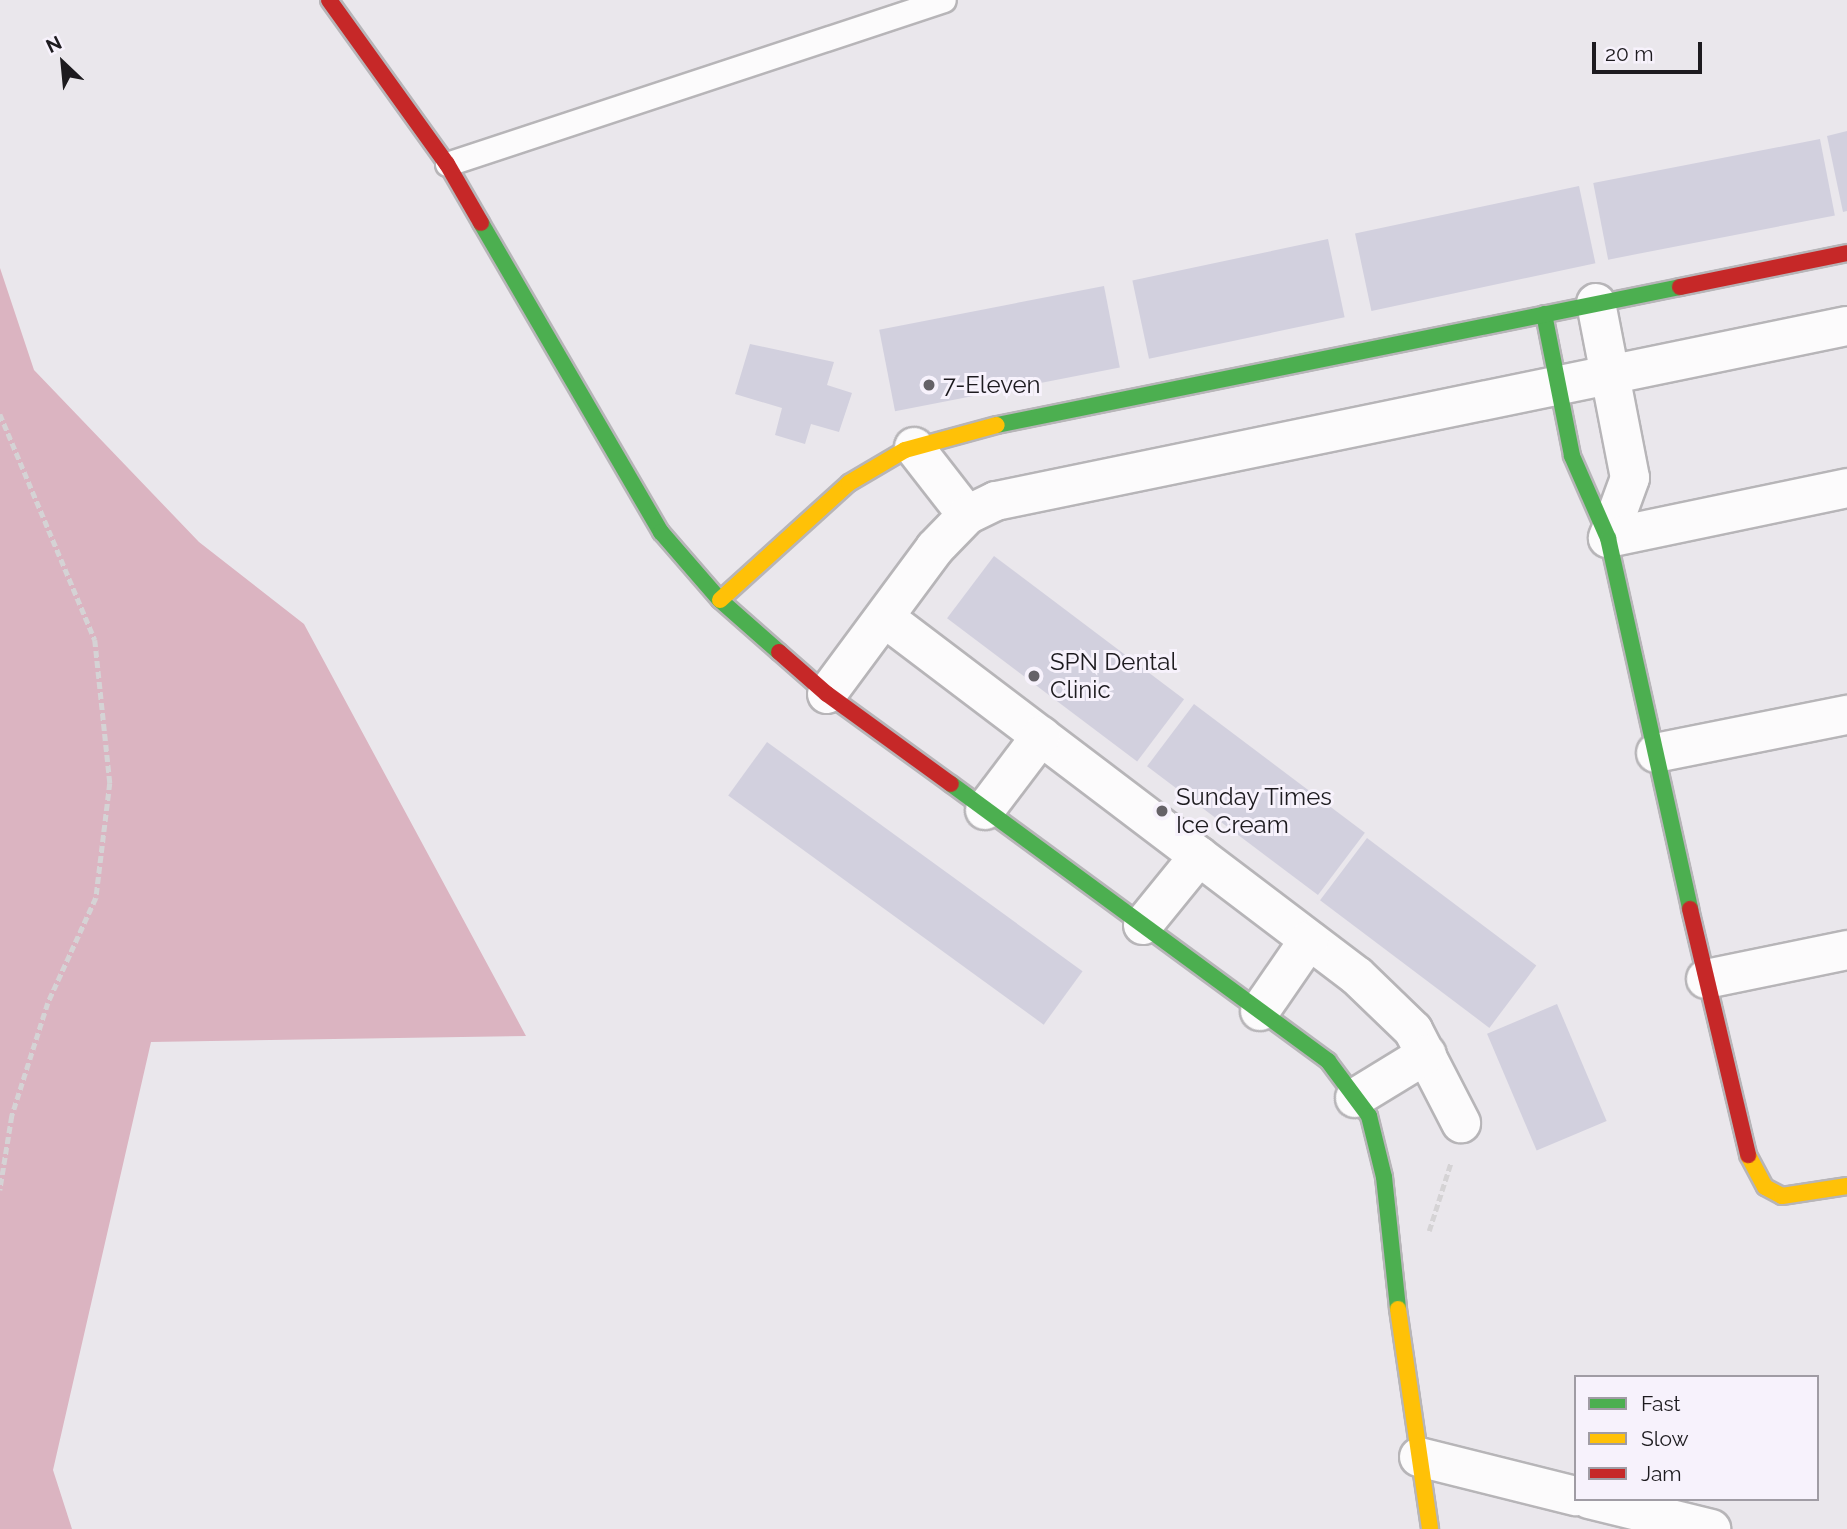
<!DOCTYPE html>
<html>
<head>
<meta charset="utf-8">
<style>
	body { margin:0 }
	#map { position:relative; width:1847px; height:1529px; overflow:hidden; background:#eae7ec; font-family:Raleway,sans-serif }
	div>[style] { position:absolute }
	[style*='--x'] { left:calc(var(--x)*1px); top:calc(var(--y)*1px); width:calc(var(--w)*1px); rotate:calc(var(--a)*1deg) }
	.forest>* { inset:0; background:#dbb4c1 }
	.building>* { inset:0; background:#d2d0de; transform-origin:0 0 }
	.path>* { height:4.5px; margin-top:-2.25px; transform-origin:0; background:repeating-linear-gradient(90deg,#d5d3d5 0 7px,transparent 0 10.5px) }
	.roads { filter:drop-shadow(2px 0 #b7b5b8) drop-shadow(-2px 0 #b7b5b8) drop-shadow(0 2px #b7b5b8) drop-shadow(0 -2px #b7b5b8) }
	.lane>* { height:23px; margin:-11.5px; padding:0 11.5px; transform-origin:11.5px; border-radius:11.5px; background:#fcfbfc }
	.street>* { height:38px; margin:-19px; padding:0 19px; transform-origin:19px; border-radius:19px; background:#fcfbfc }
	.fast>* { height:16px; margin:-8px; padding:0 8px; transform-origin:8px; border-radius:8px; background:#4caf50 }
	.slow>* { height:16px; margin:-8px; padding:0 8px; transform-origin:8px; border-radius:8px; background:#ffc107 }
	.jam>* { height:16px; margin:-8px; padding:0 8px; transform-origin:8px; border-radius:8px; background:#c62828 }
	.dots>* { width:19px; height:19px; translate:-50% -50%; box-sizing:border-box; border:4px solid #f7f2fc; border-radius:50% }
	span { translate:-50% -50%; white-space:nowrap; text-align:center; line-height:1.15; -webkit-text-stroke:6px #f7f2fc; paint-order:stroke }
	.poi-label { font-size:24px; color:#1d1b1f }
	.left { translate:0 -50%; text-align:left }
	.legend { position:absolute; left:1574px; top:1375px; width:245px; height:126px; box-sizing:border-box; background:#f7f2fc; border:2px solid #a09ca4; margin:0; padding:9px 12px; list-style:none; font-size:21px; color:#1d1b1f }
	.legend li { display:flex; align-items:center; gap:14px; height:35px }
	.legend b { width:35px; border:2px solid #a09ca4 }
	.north { position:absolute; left:28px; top:28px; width:70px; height:70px; -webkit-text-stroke:5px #f7f2fc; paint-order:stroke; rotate:334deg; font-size:19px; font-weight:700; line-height:28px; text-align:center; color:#1d1b1f }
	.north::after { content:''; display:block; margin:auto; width:24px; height:32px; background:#1d1b1f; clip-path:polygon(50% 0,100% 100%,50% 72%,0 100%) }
	.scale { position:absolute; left:1592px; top:42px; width:110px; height:32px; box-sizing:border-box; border:4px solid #1d1b1f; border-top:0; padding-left:9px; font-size:21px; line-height:24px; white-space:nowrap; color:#1d1b1f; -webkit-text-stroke:5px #f7f2fc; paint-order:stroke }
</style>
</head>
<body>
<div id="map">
	<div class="forest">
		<i style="clip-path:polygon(0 268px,34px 370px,199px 542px,304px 624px,526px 1036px,151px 1042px,53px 1470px,72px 1529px,0 1529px)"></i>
	</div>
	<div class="building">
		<i style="clip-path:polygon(1847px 131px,1847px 211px,1843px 212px,1827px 136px)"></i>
		<i style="left:1820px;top:139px;width:78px;height:231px;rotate:79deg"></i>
		<i style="left:1579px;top:186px;width:79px;height:229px;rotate:78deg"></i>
		<i style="left:1328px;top:239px;width:80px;height:200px;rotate:78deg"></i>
		<i style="left:1104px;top:286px;width:83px;height:229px;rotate:79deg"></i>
		<i style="clip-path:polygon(750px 344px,834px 362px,827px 385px,852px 393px,839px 432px,811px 424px,805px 444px,775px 435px,782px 408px,735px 394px)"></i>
		<i style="left:994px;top:556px;width:238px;height:78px;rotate:37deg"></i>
		<i style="left:1194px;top:704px;width:214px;height:78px;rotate:37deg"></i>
		<i style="left:767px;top:742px;width:390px;height:66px;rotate:36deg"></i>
		<i style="left:1367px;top:838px;width:212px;height:78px;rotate:37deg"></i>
		<i style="left:1557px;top:1004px;width:127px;height:76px;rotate:67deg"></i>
	</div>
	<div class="path">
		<i style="--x:0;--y:414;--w:245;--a:67.2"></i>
		<i style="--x:95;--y:640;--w:144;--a:84"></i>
		<i style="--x:110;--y:783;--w:116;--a:96.9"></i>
		<i style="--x:96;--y:898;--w:115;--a:114.6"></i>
		<i style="--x:48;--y:1003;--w:119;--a:107.7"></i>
		<i style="--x:12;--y:1116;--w:75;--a:99.2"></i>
		<i style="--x:1429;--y:1231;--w:72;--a:-72.3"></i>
	</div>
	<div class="roads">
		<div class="lane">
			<i style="--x:447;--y:164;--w:523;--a:-18.26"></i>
		</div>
		<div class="street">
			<i style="--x:1596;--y:303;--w:178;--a:79"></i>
			<i style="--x:1630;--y:478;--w:64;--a:110.1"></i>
			<i style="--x:914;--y:447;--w:86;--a:52.1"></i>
			<i style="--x:1608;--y:538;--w:244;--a:-11.8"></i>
			<i style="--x:885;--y:618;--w:592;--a:37.18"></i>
			<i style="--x:1357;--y:976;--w:78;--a:44"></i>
			<i style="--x:1413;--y:1030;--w:105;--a:62.7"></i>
			<i style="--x:827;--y:694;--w:182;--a:-53.5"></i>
			<i style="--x:935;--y:548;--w:46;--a:-45.9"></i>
			<i style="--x:967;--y:515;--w:32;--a:-26"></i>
			<i style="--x:996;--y:501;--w:869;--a:-11.62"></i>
			<i style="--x:1656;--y:753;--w:195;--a:-11.3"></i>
			<i style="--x:985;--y:810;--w:93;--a:-52.9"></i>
			<i style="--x:1143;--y:925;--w:89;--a:-50.9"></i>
			<i style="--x:1706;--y:979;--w:144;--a:-11.6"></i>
			<i style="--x:1260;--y:1011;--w:86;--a:-55.4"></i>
			<i style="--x:1355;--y:1098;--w:84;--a:-31.4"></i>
			<i style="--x:1419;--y:1457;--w:162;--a:14"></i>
			<i style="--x:1589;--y:1499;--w:126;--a:13.8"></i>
		</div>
		<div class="fast">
			<i style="--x:481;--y:223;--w:358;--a:59.8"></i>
			<i style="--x:661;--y:532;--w:90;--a:49.1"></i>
			<i style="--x:720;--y:600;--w:79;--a:41.4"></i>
			<i style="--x:1544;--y:314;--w:145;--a:78.8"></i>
			<i style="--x:1572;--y:456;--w:90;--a:66.3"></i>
			<i style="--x:1608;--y:538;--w:380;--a:77.5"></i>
			<i style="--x:997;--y:425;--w:697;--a:-11.42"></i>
			<i style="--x:951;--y:784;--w:468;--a:36.3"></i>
			<i style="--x:1328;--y:1061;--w:69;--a:53.3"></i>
			<i style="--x:1369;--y:1116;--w:63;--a:76.2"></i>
			<i style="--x:1384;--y:1177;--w:133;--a:83.9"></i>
		</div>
		<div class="slow">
			<i style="--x:720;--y:600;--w:174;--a:-42.2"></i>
			<i style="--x:849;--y:483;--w:65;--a:-30.5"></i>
			<i style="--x:905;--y:450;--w:95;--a:-15.2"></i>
			<i style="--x:1748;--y:1155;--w:36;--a:62"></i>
			<i style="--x:1765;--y:1187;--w:19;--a:28"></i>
			<i style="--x:1782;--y:1196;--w:66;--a:-8.7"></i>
			<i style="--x:1398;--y:1309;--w:222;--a:81.7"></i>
		</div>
		<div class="jam">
			<i style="--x:329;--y:0;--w:202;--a:54.3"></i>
			<i style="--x:447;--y:164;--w:68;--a:60"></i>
			<i style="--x:1680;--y:287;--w:170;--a:-11.5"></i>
			<i style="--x:779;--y:652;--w:64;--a:41.2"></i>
			<i style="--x:827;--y:694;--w:153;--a:36"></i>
			<i style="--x:1690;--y:909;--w:253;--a:76.7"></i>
		</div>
	</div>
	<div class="dots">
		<i style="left:929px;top:385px;background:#656267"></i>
		<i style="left:1034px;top:676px;background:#656267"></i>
		<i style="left:1162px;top:811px;background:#656267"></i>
	</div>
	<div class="poi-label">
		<span class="left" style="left:943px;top:385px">7-Eleven</span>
		<span class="left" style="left:1050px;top:676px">SPN Dental<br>Clinic</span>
		<span class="left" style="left:1176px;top:811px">Sunday Times<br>Ice Cream</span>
	</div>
	<ul class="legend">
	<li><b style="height:9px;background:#4caf50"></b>Fast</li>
	<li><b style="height:9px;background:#ffc107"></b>Slow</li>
	<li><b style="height:9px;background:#c62828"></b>Jam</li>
	</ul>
	<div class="north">N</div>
	<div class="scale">20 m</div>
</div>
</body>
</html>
